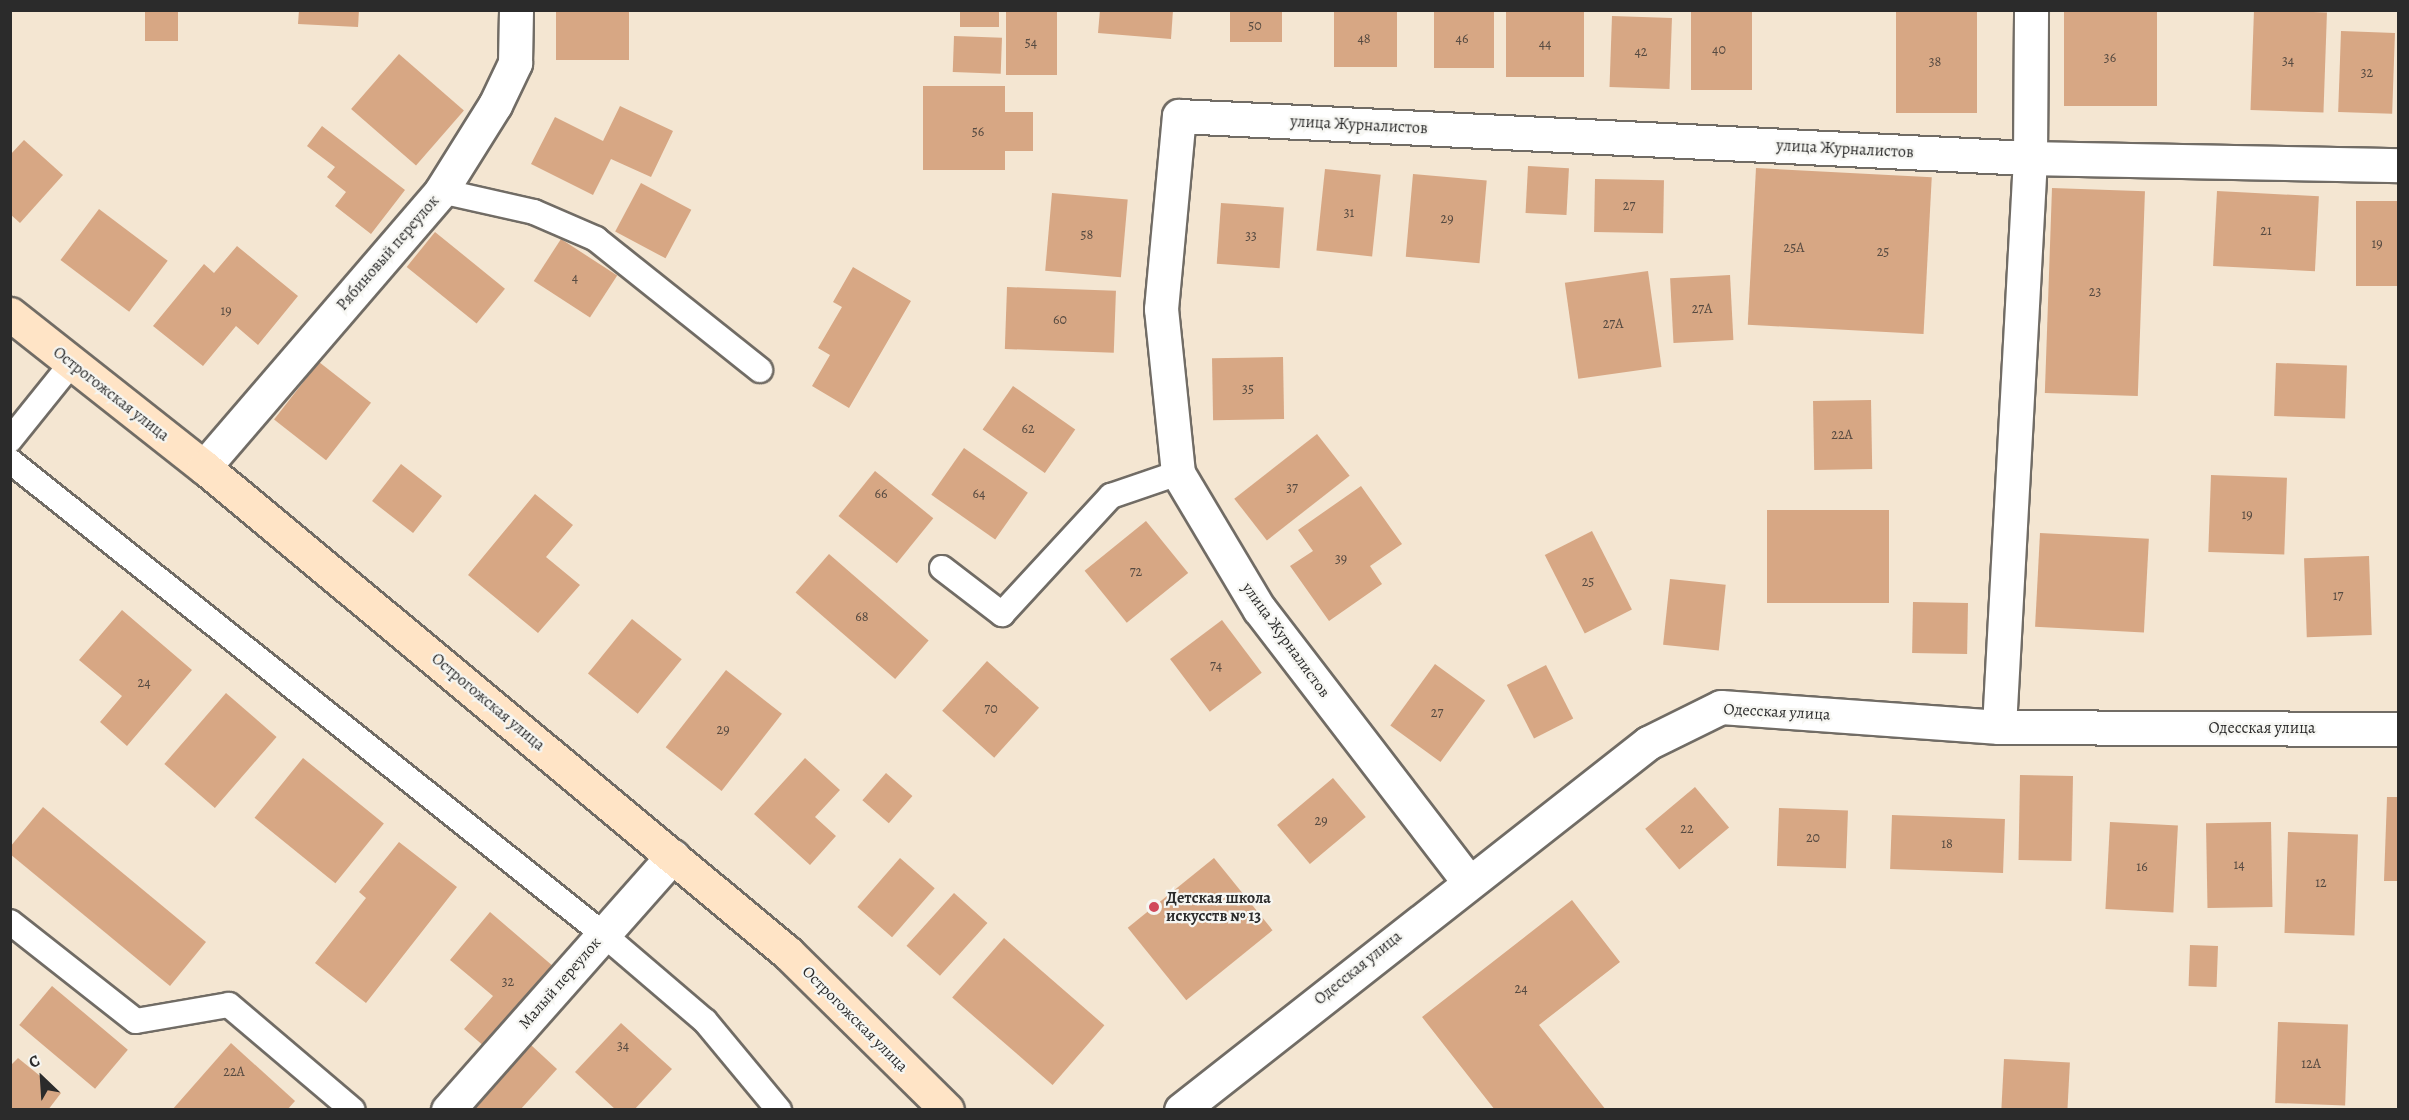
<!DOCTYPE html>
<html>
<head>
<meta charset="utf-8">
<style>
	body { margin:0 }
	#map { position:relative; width:2409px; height:1120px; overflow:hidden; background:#f4e6d2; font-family:Alegreya,serif }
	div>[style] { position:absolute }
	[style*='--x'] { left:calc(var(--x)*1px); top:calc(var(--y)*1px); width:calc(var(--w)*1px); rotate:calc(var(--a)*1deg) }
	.building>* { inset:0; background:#d7a784; transform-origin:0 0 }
	.roads { filter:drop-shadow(2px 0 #716c65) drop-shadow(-2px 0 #716c65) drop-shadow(0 2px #716c65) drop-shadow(0 -2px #716c65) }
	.lane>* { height:24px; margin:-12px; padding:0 12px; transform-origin:12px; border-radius:12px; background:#fff }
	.street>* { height:33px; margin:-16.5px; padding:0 16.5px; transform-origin:16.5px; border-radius:16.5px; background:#fff }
	.secondary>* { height:33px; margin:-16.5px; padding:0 16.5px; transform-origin:16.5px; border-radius:16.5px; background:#ffe4c6 }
	.dots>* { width:16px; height:16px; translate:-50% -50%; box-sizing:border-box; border:3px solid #f6f6f2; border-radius:50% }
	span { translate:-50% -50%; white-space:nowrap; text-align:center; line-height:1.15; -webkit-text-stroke:4.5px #f6f6f2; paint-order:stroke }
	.number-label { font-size:14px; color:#564a41 }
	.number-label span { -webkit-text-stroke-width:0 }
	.street-label { font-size:16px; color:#2b2b2b }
	.poi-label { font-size:16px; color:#2b2b2b; font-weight:700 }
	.left { translate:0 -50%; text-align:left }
	.frame { position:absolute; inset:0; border:12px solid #2b2b2b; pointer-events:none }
	.north { position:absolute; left:12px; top:1048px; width:60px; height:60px; -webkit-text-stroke:4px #f6f6f2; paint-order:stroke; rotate:335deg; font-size:16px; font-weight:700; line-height:24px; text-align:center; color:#2b2b2b }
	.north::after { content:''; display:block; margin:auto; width:21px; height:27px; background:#2b2b2b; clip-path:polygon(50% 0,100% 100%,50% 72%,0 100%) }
</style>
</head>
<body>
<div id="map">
	<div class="building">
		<i style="left:145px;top:10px;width:33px;height:31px"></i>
		<i style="clip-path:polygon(299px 10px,359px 10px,358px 27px,298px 24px)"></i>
		<i style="left:556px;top:10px;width:73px;height:50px"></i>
		<i style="left:960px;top:10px;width:39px;height:17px"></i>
		<i style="left:1006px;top:10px;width:51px;height:65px"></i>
		<i style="clip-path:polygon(1100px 10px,1173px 10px,1171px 39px,1098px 33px)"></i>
		<i style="left:1230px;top:10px;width:52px;height:32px"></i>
		<i style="left:1334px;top:10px;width:63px;height:57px"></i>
		<i style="left:1434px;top:10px;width:60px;height:58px"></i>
		<i style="left:1506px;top:10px;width:78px;height:67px"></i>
		<i style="left:1691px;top:10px;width:61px;height:80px"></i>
		<i style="left:1896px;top:10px;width:81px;height:103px"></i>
		<i style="left:2064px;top:10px;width:93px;height:96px"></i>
		<i style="left:2254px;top:10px;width:73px;height:100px;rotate:2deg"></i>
		<i style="left:1612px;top:16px;width:60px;height:71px;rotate:2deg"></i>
		<i style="left:2341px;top:31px;width:54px;height:81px;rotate:2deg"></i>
		<i style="left:954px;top:36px;width:48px;height:36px;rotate:2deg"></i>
		<i style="left:399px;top:54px;width:86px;height:73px;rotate:41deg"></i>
		<i style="clip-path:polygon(923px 86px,1005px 86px,1005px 112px,1033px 112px,1033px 151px,1005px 151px,1005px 170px,923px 170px)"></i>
		<i style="clip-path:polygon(620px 106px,673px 131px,651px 177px,611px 159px,593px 195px,531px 164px,555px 117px,603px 141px)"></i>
		<i style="clip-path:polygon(322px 126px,405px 190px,371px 234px,335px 206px,346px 192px,327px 177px,335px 167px,307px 146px)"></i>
		<i style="clip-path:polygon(24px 140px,63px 175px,20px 223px,10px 214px,10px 155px)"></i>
		<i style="left:1528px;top:166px;width:41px;height:47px;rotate:3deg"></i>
		<i style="left:1756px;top:168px;width:176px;height:157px;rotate:3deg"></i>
		<i style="left:1325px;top:169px;width:56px;height:82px;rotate:6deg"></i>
		<i style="left:1413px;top:174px;width:74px;height:83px;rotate:5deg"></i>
		<i style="left:1595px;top:179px;width:69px;height:53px;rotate:1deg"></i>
		<i style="left:641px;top:183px;width:57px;height:55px;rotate:28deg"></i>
		<i style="left:2052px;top:188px;width:93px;height:205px;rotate:2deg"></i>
		<i style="left:2217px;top:191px;width:102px;height:75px;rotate:3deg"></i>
		<i style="left:1052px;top:193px;width:76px;height:78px;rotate:5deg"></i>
		<i style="left:2356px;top:201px;width:42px;height:85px"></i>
		<i style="left:1221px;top:203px;width:63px;height:61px;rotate:4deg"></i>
		<i style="left:99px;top:209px;width:86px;height:64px;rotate:37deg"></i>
		<i style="left:435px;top:232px;width:90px;height:45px;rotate:39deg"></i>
		<i style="left:561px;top:239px;width:67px;height:50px;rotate:33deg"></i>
		<i style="clip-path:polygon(237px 246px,298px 296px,258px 345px,236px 326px,203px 366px,153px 326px,204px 264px,214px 273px)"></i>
		<i style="clip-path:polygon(853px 267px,911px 301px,849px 408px,812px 386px,830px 355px,818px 348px,842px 307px,833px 302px)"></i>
		<i style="left:1648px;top:271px;width:97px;height:84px;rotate:82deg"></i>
		<i style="left:1730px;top:275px;width:65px;height:60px;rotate:87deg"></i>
		<i style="left:1007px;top:287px;width:109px;height:62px;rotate:2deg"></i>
		<i style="left:1283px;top:357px;width:62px;height:71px;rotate:89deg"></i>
		<i style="left:319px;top:362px;width:66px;height:73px;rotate:38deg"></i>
		<i style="left:2276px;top:363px;width:71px;height:53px;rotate:2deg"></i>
		<i style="left:1013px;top:386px;width:76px;height:53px;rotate:35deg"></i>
		<i style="left:1871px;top:400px;width:69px;height:58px;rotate:89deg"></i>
		<i style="left:1317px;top:434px;width:53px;height:105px;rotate:52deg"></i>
		<i style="left:964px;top:448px;width:78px;height:57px;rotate:35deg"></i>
		<i style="left:401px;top:464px;width:52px;height:47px;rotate:38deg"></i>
		<i style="left:875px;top:471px;width:75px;height:58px;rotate:39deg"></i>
		<i style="left:2211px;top:475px;width:76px;height:77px;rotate:2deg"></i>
		<i style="clip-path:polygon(1361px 486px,1402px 544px,1370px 566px,1382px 584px,1329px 621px,1290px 566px,1313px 551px,1298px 530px)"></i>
		<i style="clip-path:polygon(535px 494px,573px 525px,546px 557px,580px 585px,538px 633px,468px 575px)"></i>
		<i style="left:1767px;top:510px;width:122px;height:93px"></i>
		<i style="left:1146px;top:521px;width:67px;height:79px;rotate:51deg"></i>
		<i style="left:1592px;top:531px;width:88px;height:53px;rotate:63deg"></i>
		<i style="left:2040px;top:533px;width:109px;height:94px;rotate:3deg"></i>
		<i style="left:829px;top:554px;width:132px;height:51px;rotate:41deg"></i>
		<i style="left:2369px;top:556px;width:79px;height:65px;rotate:88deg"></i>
		<i style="left:1670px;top:579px;width:56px;height:66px;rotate:6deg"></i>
		<i style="left:1913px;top:602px;width:55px;height:51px;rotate:1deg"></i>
		<i style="clip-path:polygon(122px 610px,192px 670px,127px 746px,100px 722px,122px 696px,79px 660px)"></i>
		<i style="left:632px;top:619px;width:64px;height:70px;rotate:39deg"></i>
		<i style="left:1222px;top:620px;width:66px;height:65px;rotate:53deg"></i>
		<i style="left:987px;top:661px;width:70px;height:67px;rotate:42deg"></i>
		<i style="left:1435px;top:664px;width:62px;height:76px;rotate:36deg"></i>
		<i style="left:1546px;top:665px;width:60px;height:44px;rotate:63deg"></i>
		<i style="left:726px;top:670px;width:71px;height:98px;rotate:38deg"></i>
		<i style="left:226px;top:693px;width:67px;height:94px;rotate:41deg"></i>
		<i style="left:303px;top:758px;width:104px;height:77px;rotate:39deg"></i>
		<i style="clip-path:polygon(805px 758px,840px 790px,815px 817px,836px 836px,810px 865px,754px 814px)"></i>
		<i style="left:886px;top:773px;width:35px;height:36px;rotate:41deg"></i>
		<i style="left:2020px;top:775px;width:53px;height:85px;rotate:1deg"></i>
		<i style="left:1333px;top:778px;width:51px;height:73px;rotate:50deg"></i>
		<i style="left:1695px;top:787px;width:53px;height:65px;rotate:50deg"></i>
		<i style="clip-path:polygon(2387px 797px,2398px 797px,2398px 881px,2384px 881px)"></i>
		<i style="clip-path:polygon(43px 807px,206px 942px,170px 986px,10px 854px,10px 847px)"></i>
		<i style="left:1779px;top:808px;width:69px;height:58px;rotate:2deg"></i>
		<i style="left:1892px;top:815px;width:113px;height:54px;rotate:2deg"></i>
		<i style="left:2110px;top:822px;width:68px;height:87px;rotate:3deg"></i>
		<i style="left:2271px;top:822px;width:85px;height:65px;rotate:89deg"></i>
		<i style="left:2288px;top:832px;width:70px;height:101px;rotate:2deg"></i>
		<i style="clip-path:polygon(399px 842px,457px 887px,366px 1003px,315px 963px,366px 898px,359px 892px)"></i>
		<i style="left:900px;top:858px;width:46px;height:65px;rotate:41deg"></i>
		<i style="left:1214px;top:858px;width:93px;height:111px;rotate:51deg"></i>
		<i style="left:954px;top:893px;width:45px;height:71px;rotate:42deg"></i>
		<i style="clip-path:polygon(1572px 900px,1620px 962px,1539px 1025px,1606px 1110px,1495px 1110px,1422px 1017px)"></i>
		<i style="clip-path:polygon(490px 912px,554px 967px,485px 1047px,464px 1029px,493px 996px,450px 960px)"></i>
		<i style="left:1004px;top:938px;width:133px;height:79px;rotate:41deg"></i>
		<i style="left:2190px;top:945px;width:28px;height:41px;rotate:2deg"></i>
		<i style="left:52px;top:986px;width:99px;height:51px;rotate:40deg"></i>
		<i style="left:2278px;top:1022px;width:70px;height:81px;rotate:2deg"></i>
		<i style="clip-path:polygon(621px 1023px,672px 1069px,634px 1110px,616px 1110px,575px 1072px)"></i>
		<i style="clip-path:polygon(231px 1043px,295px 1101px,287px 1110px,172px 1110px)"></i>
		<i style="clip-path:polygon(531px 1045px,557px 1069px,520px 1110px,471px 1110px)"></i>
		<i style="clip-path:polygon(18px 1058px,61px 1093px,48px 1110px,10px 1110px,10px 1066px)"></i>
		<i style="left:2004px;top:1059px;width:66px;height:51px;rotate:3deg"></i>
	</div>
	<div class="roads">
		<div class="lane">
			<i style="--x:441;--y:191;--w:95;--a:12.7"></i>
			<i style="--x:534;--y:212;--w:68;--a:23.5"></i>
			<i style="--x:596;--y:239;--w:210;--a:38.6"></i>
			<i style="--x:10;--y:440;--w:97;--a:-51.2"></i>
			<i style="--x:10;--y:461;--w:759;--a:38.58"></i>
			<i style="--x:603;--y:934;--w:134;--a:40.5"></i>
			<i style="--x:705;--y:1021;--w:116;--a:50.3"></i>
			<i style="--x:942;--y:568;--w:76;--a:37.5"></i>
			<i style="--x:1002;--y:614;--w:161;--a:-47.3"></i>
			<i style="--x:1111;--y:496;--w:71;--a:-18.9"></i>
			<i style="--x:10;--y:922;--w:160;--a:38.2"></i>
			<i style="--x:136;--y:1021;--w:94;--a:-9.8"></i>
			<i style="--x:229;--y:1005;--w:162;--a:40.3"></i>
		</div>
		<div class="street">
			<i style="--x:204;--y:467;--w:364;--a:-49.3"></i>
			<i style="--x:441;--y:191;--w:102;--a:-57.9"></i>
			<i style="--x:495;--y:105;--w:47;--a:-64.5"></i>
			<i style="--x:515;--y:63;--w:53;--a:-88.9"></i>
			<i style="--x:1999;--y:727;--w:570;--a:-86.88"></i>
			<i style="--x:2030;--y:158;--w:148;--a:-89.6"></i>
			<i style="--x:1468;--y:881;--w:343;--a:-127.5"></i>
			<i style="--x:1259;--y:609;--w:158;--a:-120.8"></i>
			<i style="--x:1178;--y:473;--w:165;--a:-95.9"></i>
			<i style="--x:1161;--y:309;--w:194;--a:-84.7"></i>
			<i style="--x:1179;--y:116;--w:852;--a:2.83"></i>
			<i style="--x:2030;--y:158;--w:368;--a:1.1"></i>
			<i style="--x:448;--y:1110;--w:339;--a:-48.5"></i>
			<i style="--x:1181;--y:1110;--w:594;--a:-38.16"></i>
			<i style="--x:1648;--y:743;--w:81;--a:-26.3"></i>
			<i style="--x:1721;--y:707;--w:279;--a:4.1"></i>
			<i style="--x:1999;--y:727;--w:399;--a:0.3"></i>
		</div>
		<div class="secondary">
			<i style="--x:10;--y:314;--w:247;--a:38.3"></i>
			<i style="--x:204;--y:467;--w:760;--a:39.77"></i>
			<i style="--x:788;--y:953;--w:223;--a:44.6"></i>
		</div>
	</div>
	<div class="dots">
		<i style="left:1154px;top:907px;background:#d1495b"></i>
	</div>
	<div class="number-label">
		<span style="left:1255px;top:26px">50</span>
		<span style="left:1364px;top:39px">48</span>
		<span style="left:1462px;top:39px">46</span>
		<span style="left:1031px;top:43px">54</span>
		<span style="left:1545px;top:44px">44</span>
		<span style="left:1719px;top:50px">40</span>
		<span style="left:1641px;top:52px">42</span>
		<span style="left:2110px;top:58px">36</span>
		<span style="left:2288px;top:61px">34</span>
		<span style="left:1935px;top:62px">38</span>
		<span style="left:2367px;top:73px">32</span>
		<span style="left:978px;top:132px">56</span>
		<span style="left:1629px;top:206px">27</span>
		<span style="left:1349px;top:213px">31</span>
		<span style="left:1447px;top:219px">29</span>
		<span style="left:2266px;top:231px">21</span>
		<span style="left:1087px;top:235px">58</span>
		<span style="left:1251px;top:236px">33</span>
		<span style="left:2377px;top:244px">19</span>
		<span style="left:1794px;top:248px">25А</span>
		<span style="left:1883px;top:252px">25</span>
		<span style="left:575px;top:278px">4</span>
		<span style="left:2095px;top:292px">23</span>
		<span style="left:1702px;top:309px">27А</span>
		<span style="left:226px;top:311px">19</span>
		<span style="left:1060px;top:320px">60</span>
		<span style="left:1613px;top:324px">27А</span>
		<span style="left:1248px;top:389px">35</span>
		<span style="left:1028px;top:429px">62</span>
		<span style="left:1842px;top:435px">22А</span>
		<span style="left:1292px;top:488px">37</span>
		<span style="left:881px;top:494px">66</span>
		<span style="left:979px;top:494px">64</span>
		<span style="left:2247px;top:515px">19</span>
		<span style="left:1341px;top:559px">39</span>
		<span style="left:1136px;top:572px">72</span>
		<span style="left:1588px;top:582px">25</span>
		<span style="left:2338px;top:596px">17</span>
		<span style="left:862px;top:617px">68</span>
		<span style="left:1216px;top:666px">74</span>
		<span style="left:144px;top:683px">24</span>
		<span style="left:991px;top:709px">70</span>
		<span style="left:1437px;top:713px">27</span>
		<span style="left:723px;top:730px">29</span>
		<span style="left:1321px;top:821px">29</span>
		<span style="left:1687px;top:829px">22</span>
		<span style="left:1813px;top:838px">20</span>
		<span style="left:1947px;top:844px">18</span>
		<span style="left:2239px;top:865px">14</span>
		<span style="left:2142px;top:867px">16</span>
		<span style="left:2321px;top:883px">12</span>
		<span style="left:508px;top:982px">32</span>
		<span style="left:1521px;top:989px">24</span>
		<span style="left:623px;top:1046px">34</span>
		<span style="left:2311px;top:1064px">12А</span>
		<span style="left:234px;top:1072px">22А</span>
	</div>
	<div class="street-label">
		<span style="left:1359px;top:125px;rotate:3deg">улица Журналистов</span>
		<span style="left:1845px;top:149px;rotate:3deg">улица Журналистов</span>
		<span style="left:388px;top:253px;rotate:-49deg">Рябиновый переулок</span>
		<span style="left:111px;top:394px;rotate:38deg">Острогожская улица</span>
		<span style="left:1286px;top:640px;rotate:54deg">улица Журналистов</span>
		<span style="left:488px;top:702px;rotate:40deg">Острогожская улица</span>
		<span style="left:1777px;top:712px;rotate:3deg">Одесская улица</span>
		<span style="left:2262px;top:728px">Одесская улица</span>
		<span style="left:1358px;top:968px;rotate:-39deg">Одесская улица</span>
		<span style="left:560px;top:983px;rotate:-49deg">Малый переулок</span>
		<span style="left:855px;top:1019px;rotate:45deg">Острогожская улица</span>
	</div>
	<div class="poi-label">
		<span class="left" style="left:1166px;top:907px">Детская школа<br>искусств № 13</span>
	</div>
	<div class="frame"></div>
	<div class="north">С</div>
</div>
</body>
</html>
